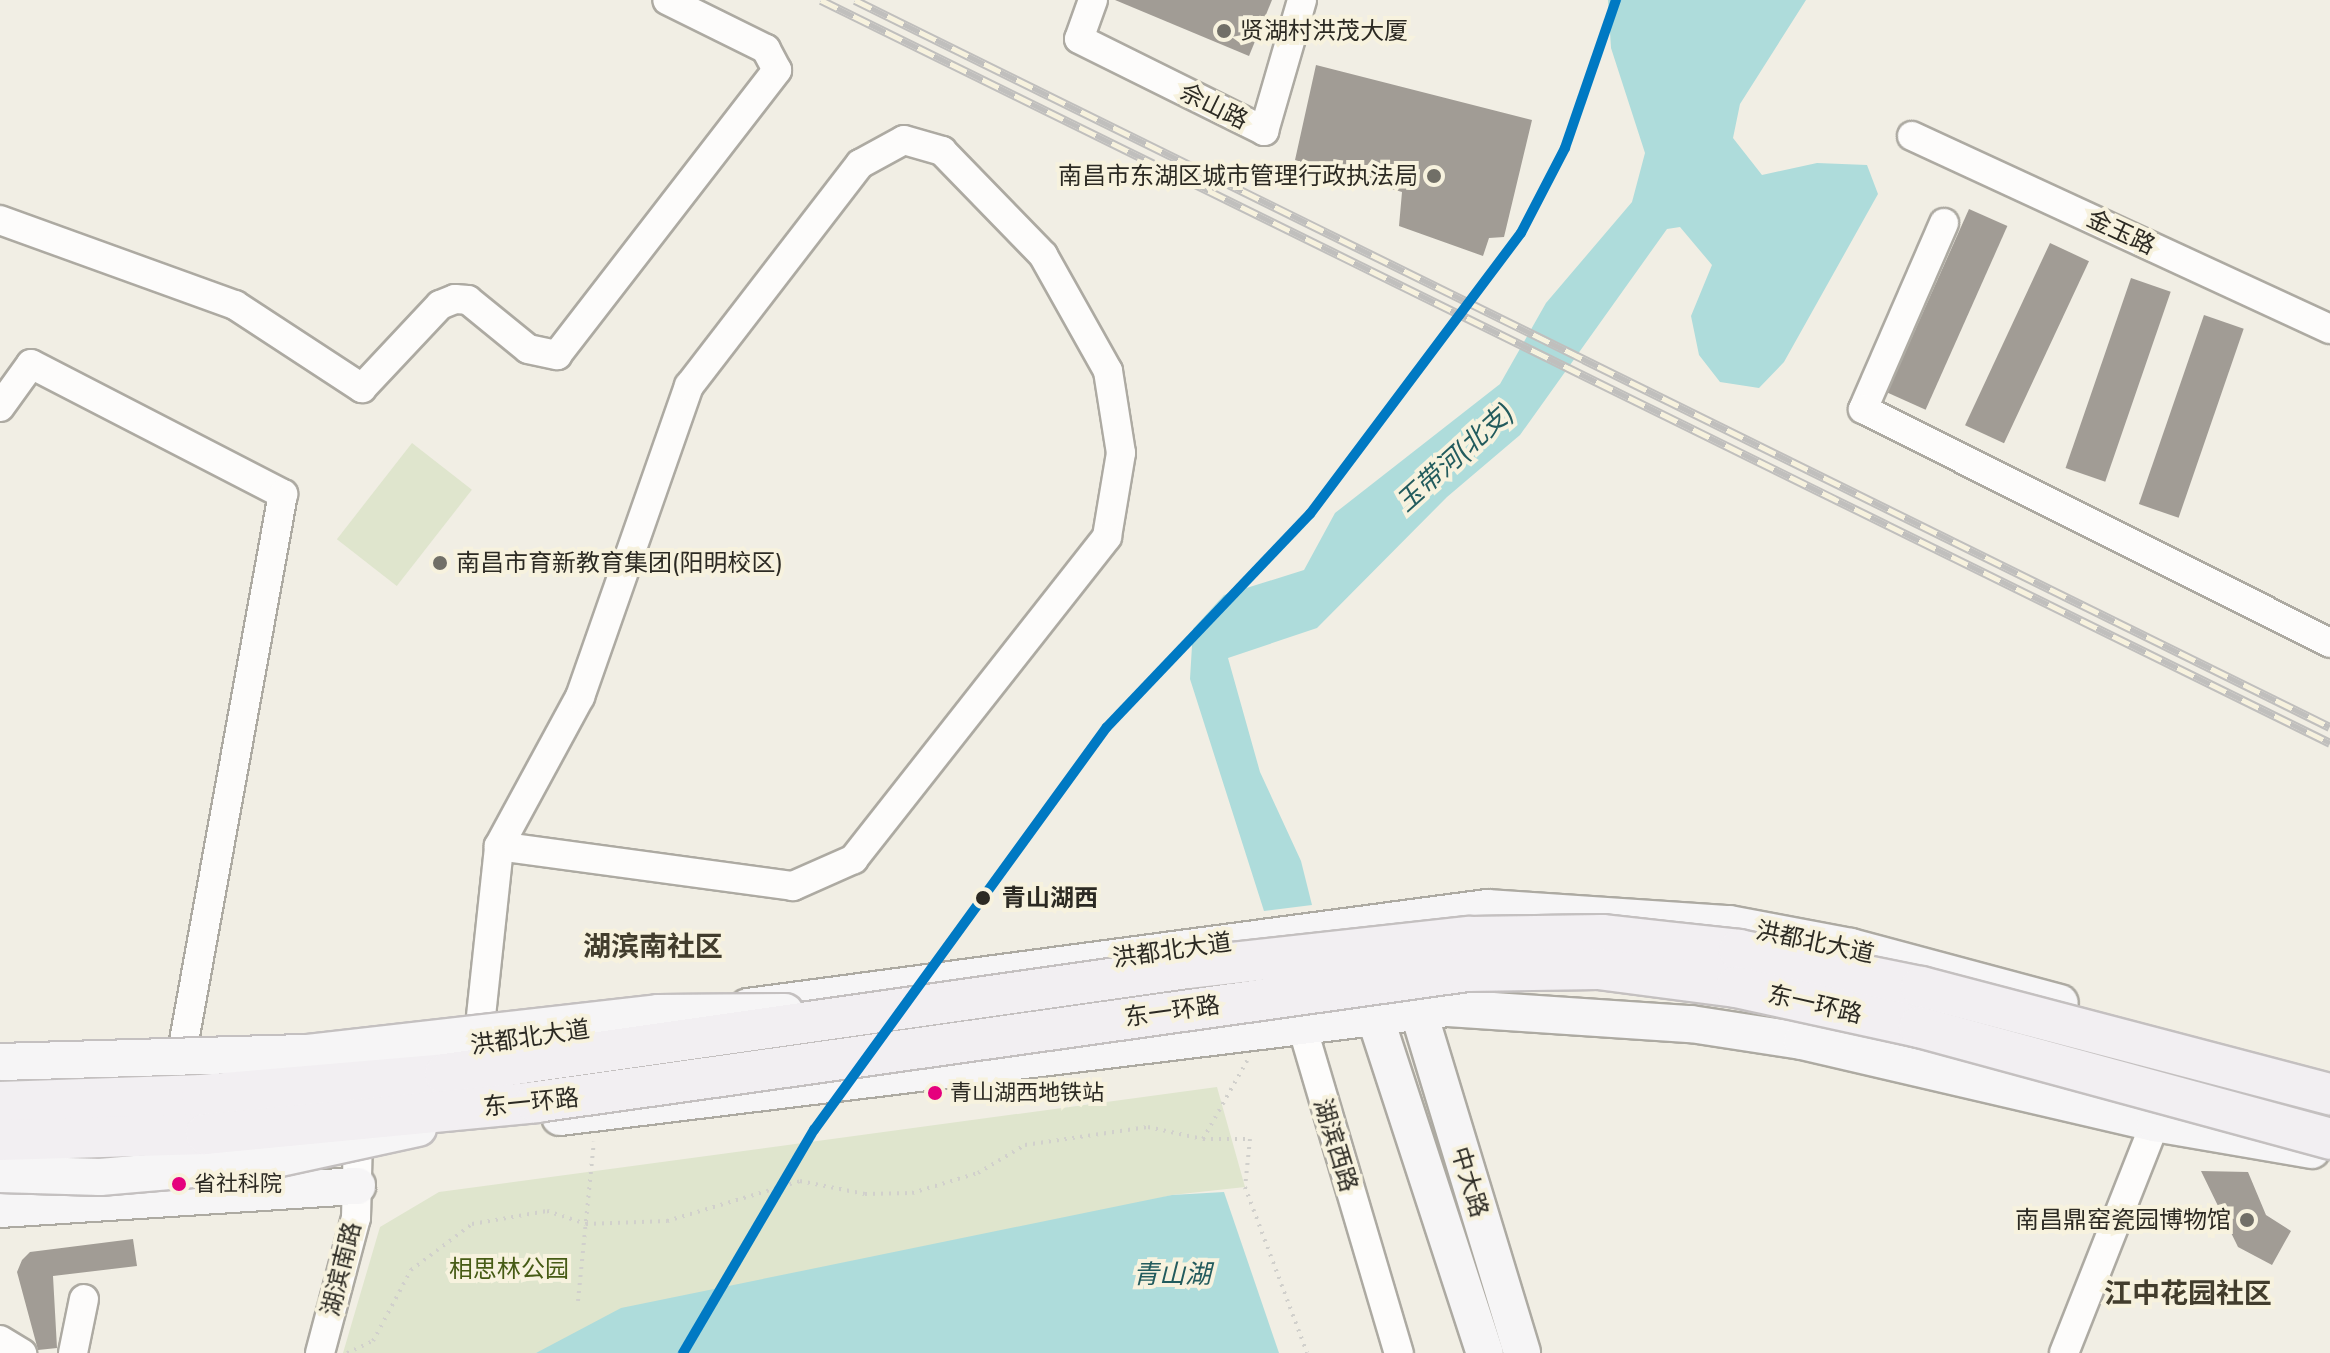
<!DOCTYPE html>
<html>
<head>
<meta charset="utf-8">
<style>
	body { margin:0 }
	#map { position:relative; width:2330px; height:1353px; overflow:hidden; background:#f1eee4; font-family:Jost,"Noto Sans SC",sans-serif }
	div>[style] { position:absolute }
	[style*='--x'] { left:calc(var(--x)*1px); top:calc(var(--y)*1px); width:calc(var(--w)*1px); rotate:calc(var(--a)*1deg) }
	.green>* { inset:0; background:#dfe5cd; transform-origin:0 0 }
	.water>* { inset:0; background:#aedcdb }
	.building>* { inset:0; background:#a19c95; transform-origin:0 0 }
	.path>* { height:4px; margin-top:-2px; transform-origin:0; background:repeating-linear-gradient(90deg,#d1d0cc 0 2px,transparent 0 8px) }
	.roads { filter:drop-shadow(2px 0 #adaaa2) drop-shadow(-2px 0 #adaaa2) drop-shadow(0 2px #adaaa2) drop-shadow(0 -2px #adaaa2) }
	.minor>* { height:28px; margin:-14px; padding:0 14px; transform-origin:14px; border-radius:14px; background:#fdfcfb }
	.major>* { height:36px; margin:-18px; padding:0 18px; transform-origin:18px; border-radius:18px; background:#f6f5f6 }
	.rail>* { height:9px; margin-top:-4.5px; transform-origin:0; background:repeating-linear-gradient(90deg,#f7f2de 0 18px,#c0bfbd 0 36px); box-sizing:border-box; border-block:2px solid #c0bfbd }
	.bridges { filter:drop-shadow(2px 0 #c4c0c0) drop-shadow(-2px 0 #c4c0c0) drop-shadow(0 2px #c4c0c0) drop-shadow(0 -2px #c4c0c0) }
	.major-bridge>* { height:36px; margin:-18px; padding:0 18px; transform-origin:18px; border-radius:18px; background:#f6f5f6 }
	.highway-bridge>* { height:40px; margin:-20px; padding:0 20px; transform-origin:20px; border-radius:20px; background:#f2eff2 }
	.metro-1>* { height:10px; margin:-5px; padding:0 5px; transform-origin:5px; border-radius:5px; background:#0079c3 }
	.dots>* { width:22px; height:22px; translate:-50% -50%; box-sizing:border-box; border:4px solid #f7f2de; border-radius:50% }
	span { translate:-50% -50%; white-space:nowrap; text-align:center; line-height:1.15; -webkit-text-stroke:8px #f7f2de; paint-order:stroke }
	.bus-label { font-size:22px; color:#2c2a23 }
	.left { translate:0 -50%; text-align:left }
	.poi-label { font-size:24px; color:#2c2a23 }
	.right { translate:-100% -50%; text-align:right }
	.street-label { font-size:24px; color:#2c2a23 }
	.stop-label { font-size:24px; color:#2c2a23; font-weight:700 }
	.park-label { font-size:24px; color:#465b15 }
	.water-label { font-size:26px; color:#225b5d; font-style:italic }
	.quarter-label { font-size:28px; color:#423d2d; font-weight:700 }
</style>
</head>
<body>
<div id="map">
	<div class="green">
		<i style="left:412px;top:443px;width:76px;height:122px;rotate:38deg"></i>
		<i style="clip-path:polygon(1217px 1087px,1245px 1187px,1172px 1195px,536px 1353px,343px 1353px,380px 1227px,439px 1192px)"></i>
	</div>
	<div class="water">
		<i style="clip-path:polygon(1608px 0,1806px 0,1740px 104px,1733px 138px,1762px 175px,1817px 163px,1867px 165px,1878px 194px,1784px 362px,1759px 388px,1720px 382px,1699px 355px,1691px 316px,1712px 265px,1680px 227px,1667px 229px,1520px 435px,1447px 497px,1317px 628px,1228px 658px,1260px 772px,1301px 861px,1312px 905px,1264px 911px,1190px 679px,1193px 629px,1224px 595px,1304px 570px,1335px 513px,1500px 384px,1546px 303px,1632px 202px,1645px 153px,1611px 48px)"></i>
		<i style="clip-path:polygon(1224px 1192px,1279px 1353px,536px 1353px,621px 1308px,1172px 1195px)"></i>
	</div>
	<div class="building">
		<i style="clip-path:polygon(1115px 0,1272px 0,1249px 56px)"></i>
		<i style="clip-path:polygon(1316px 65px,1532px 120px,1504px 237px,1489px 238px,1483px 256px,1399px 226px,1402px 192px,1295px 160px)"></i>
		<i style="left:1969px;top:209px;width:42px;height:201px;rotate:24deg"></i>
		<i style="left:2050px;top:243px;width:43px;height:201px;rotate:25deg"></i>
		<i style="left:2131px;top:278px;width:42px;height:201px;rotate:19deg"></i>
		<i style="left:2204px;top:315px;width:42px;height:200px;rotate:19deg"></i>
		<i style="clip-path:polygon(2201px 1171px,2248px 1172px,2266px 1215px,2291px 1231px,2272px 1265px,2238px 1247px)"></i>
		<i style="clip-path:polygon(133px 1239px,137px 1266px,53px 1276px,57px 1348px,38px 1350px,17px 1272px,22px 1260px,30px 1252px)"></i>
	</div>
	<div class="path">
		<i style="--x:1203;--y:1139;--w:90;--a:-60.6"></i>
		<i style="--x:578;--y:1301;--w:160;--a:-84.3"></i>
		<i style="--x:347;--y:1353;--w:29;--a:-25"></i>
		<i style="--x:373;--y:1341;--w:81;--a:-61.8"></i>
		<i style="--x:411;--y:1270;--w:76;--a:-37"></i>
		<i style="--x:472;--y:1224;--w:76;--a:-9.8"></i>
		<i style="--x:547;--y:1211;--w:41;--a:18.4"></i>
		<i style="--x:586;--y:1224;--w:81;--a:-2.1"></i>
		<i style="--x:667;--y:1221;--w:139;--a:-16.7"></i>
		<i style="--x:800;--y:1181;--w:66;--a:11.3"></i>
		<i style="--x:865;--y:1194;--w:47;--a:-1.2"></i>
		<i style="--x:912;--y:1193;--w:69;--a:-16.9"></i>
		<i style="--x:978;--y:1173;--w:55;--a:-30.8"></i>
		<i style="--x:1025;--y:1145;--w:124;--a:-8.3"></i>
		<i style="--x:1148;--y:1127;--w:56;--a:12.3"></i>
		<i style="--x:1203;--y:1139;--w:47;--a:0"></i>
		<i style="--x:1250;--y:1139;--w:48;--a:95.9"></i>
		<i style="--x:1245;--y:1187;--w:177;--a:69.5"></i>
	</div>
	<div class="roads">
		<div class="minor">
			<i style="--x:1093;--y:0;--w:41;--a:109.7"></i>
			<i style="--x:1079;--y:39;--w:207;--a:26.4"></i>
			<i style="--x:1264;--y:131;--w:136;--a:-73.8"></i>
			<i style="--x:1912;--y:136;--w:460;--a:24.8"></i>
			<i style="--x:0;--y:220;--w:250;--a:19.9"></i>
			<i style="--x:235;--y:305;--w:152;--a:33.2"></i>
			<i style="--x:362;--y:388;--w:114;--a:-46.8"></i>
			<i style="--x:440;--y:305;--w:16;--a:-22"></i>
			<i style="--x:455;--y:299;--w:13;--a:4"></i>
			<i style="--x:468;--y:300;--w:77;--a:39.2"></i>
			<i style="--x:528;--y:349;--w:30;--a:12"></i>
			<i style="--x:557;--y:355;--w:360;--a:-52.3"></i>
			<i style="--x:777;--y:70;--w:24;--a:-118"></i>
			<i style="--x:766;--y:49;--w:110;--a:-153.7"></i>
			<i style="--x:1944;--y:223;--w:203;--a:113.5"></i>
			<i style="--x:1863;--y:409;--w:522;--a:26.61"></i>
			<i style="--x:0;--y:407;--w:53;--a:-54.2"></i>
			<i style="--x:31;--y:364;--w:284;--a:27.3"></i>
			<i style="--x:283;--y:494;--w:601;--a:100.26"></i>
			<i style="--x:1296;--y:1006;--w:362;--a:73.5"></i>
			<i style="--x:478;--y:1044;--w:199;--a:-83.9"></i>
			<i style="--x:499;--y:846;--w:170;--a:-61.5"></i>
			<i style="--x:580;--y:697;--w:330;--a:-70.7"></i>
			<i style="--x:689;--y:386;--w:280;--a:-52.4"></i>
			<i style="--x:860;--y:164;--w:50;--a:-28.6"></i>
			<i style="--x:904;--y:140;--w:40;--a:16"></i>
			<i style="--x:942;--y:151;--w:145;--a:45.8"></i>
			<i style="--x:1043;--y:255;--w:133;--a:60.7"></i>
			<i style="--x:1108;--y:371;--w:83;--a:81"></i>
			<i style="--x:1121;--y:453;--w:85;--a:99.5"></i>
			<i style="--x:1107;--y:537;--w:410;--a:128.2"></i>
			<i style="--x:854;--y:859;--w:67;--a:156.1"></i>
			<i style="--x:793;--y:886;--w:297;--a:-172.3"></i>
			<i style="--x:0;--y:1340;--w:26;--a:31"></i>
			<i style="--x:73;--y:1353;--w:55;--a:-78.5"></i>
			<i style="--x:320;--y:1353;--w:140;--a:-75.1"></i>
			<i style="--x:356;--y:1218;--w:83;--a:-88.6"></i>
			<i style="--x:2064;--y:1353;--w:247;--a:-68.4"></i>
		</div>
		<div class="major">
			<i style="--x:748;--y:1007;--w:746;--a:-7.63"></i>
			<i style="--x:1487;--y:908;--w:243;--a:3.8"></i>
			<i style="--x:1729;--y:924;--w:124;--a:10.7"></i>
			<i style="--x:1851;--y:947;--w:216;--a:15"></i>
			<i style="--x:1418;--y:1010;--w:358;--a:73.1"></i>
			<i style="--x:1374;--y:1014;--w:357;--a:71.9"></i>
			<i style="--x:560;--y:1117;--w:895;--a:-7"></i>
			<i style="--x:1448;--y:1008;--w:244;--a:3.8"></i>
			<i style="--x:1691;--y:1024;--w:112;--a:8.7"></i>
			<i style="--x:1802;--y:1041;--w:362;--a:13.1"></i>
			<i style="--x:2155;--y:1123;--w:159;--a:9.8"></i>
			<i style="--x:0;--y:1209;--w:358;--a:-3.7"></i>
		</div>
	</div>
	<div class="rail">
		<i style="--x:821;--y:0;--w:1682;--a:26.21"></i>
		<i style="--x:855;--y:0;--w:1644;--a:26.24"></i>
	</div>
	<div class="bridges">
		<div class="major-bridge">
			<i style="--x:0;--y:1062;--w:308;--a:-1.7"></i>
			<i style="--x:308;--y:1053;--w:352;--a:-6.5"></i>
			<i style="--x:658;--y:1013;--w:127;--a:-0.5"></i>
			<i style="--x:0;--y:1174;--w:100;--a:1.7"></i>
			<i style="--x:100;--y:1177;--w:154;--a:-4.9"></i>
			<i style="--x:253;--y:1164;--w:169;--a:-12.3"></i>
		</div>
		<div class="highway-bridge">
			<i style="--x:0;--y:1102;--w:202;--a:-2"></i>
			<i style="--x:202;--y:1095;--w:244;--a:-4.9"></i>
			<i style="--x:445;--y:1074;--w:750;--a:-8.13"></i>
			<i style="--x:1187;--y:968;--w:285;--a:-6.3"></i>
			<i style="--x:1470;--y:937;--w:132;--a:-0.9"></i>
			<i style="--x:1602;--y:935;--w:138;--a:6.2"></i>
			<i style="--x:1739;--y:950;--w:186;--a:11.5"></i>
			<i style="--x:1921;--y:987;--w:423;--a:14.7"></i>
			<i style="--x:0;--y:1140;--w:206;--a:-1.7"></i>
			<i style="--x:206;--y:1134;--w:332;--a:-5.5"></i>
			<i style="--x:536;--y:1102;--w:940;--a:-8.01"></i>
			<i style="--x:1467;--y:971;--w:131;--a:-0.9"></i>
			<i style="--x:1598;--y:969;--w:139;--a:7.4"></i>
			<i style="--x:1736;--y:987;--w:187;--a:12.3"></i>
			<i style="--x:1919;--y:1027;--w:426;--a:15.2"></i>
		</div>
	</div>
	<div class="metro-1">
		<i style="--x:683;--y:1353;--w:259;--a:-59.6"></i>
		<i style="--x:814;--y:1130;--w:498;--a:-54"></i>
		<i style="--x:1107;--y:727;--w:294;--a:-46.4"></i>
		<i style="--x:1310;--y:514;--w:351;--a:-53.1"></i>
		<i style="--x:1521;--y:233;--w:96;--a:-62.6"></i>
		<i style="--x:1565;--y:148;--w:157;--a:-71"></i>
	</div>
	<div class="dots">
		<i style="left:1224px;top:31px;background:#716f67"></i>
		<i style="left:1434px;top:176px;background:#716f67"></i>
		<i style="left:440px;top:563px;background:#716f67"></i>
		<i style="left:983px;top:898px;background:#2c2a23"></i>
		<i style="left:935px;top:1093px;background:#e5007d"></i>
		<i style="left:179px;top:1184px;background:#e5007d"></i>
		<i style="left:2247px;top:1220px;background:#716f67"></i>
	</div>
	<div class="bus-label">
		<span class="left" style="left:950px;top:1093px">青山湖西地铁站</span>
		<span class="left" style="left:194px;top:1184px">省社科院</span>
	</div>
	<div class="poi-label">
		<span class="left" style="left:1240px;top:31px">贤湖村洪茂大厦</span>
		<span class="right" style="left:1418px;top:176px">南昌市东湖区城市管理行政执法局</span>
		<span class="left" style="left:456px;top:563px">南昌市育新教育集团(阳明校区)</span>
		<span class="right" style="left:2231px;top:1220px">南昌鼎窑瓷园博物馆</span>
	</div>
	<div class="street-label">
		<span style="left:1214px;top:106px;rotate:26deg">佘山路</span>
		<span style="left:2121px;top:232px;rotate:25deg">金玉路</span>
		<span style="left:1815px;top:942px;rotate:12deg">洪都北大道</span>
		<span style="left:1172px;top:950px;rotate:-8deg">洪都北大道</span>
		<span style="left:1815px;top:1004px;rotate:13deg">东一环路</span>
		<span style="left:1172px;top:1011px;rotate:-8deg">东一环路</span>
		<span style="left:530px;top:1037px;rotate:-8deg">洪都北大道</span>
		<span style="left:531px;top:1102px;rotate:-6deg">东一环路</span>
		<span style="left:1336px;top:1145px;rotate:73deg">湖滨西路</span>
		<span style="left:1470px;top:1182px;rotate:73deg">中大路</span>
		<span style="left:341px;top:1269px;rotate:-76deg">湖滨南路</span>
	</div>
	<div class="stop-label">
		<span class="left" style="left:1002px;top:898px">青山湖西</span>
	</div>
	<div class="park-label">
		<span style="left:509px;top:1269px">相思林公园</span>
	</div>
	<div class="water-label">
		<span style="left:1455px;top:458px;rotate:-42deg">玉带河(北支)</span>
		<span style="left:1172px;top:1275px">青山湖</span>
	</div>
	<div class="quarter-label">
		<span style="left:653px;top:947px">湖滨南社区</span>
		<span style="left:2188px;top:1294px">江中花园社区</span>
	</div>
</div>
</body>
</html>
